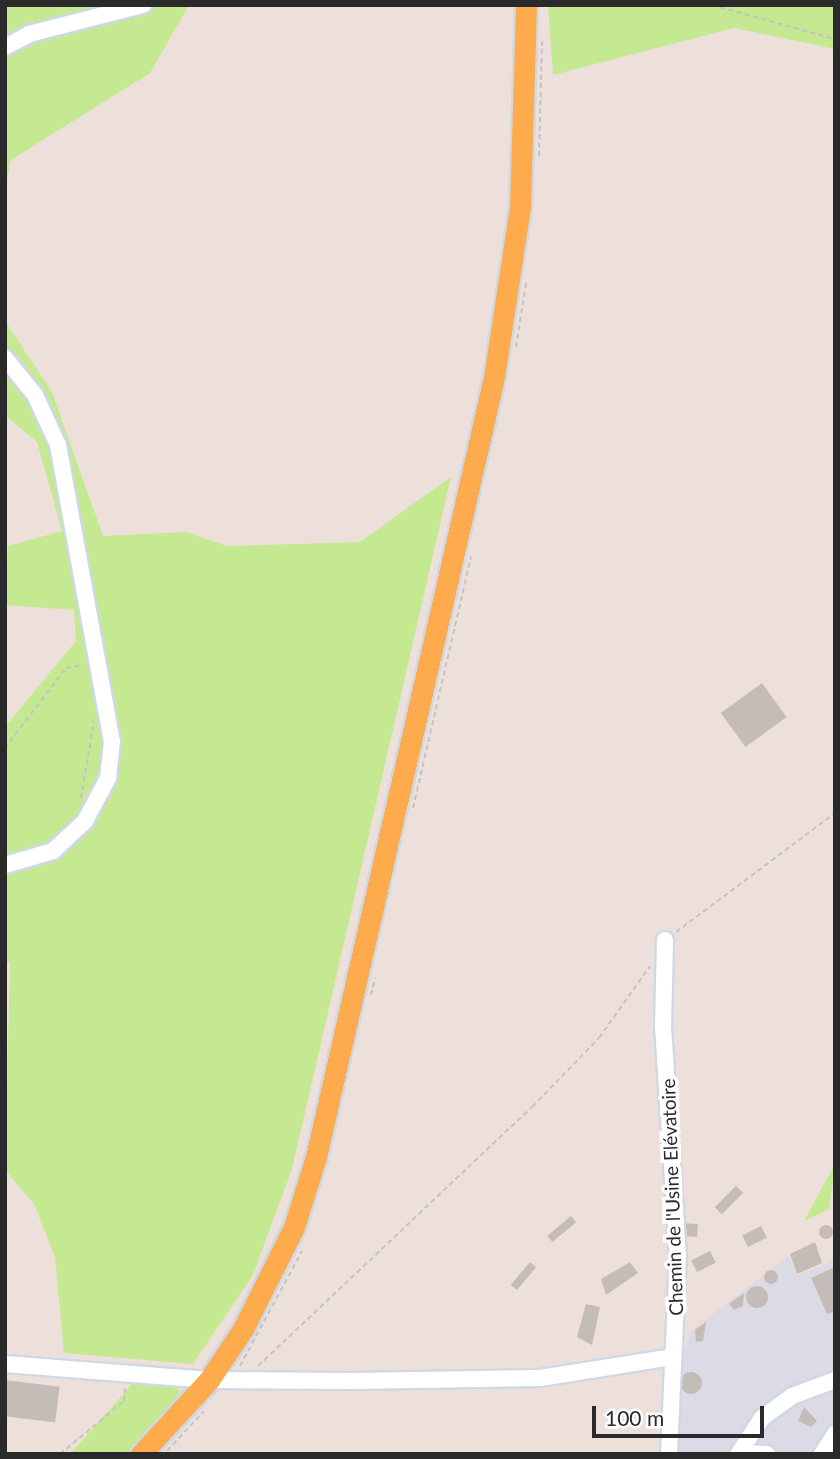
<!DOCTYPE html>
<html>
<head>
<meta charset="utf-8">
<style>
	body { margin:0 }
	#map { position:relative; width:840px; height:1459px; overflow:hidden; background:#ede0da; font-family:Lato,sans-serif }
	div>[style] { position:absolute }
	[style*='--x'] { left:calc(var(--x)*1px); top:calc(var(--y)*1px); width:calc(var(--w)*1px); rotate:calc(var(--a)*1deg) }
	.industrial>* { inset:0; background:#dcdbe5 }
	.green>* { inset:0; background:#c4e991 }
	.building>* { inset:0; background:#c4bcb6; transform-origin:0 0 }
	.round { border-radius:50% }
	.path>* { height:2px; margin-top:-1px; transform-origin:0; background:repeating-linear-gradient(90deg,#c3c3c3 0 5px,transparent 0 8.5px) }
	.roads { filter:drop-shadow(2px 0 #cfd8e4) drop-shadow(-2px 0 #cfd8e4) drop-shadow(0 2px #cfd8e4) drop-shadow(0 -2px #cfd8e4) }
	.minor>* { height:16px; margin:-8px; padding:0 8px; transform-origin:8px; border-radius:8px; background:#fff }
	.major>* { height:21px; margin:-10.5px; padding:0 10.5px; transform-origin:10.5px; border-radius:10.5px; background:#feab4e }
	span { translate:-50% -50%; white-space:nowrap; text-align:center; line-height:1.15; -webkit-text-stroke:7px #fff; paint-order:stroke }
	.street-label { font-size:19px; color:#2a2a2a }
	.frame { position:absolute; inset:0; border:7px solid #2a2a2a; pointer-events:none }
	.scale { position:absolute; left:592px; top:1406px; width:172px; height:32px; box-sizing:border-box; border:4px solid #2a2a2a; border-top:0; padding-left:9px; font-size:21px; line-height:24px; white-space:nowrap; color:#2a2a2a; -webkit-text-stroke:5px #fff; paint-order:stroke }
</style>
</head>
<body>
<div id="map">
	<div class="industrial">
		<i style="clip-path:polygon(789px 1255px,797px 1276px,835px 1259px,835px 1444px,829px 1454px,674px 1454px,678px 1362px,691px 1331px)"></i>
	</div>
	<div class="green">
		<i style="clip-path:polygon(5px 5px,189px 5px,150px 73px,11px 160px,5px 190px)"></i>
		<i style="clip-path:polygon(548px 5px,835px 5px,835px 49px,734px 28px,553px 75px)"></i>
		<i style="clip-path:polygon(5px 321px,52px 392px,103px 536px,186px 532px,227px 546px,360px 542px,451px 477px,292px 1169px,253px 1275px,193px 1364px,64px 1353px,55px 1257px,34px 1204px,5px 1170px,10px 962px,5px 962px,5px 727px,76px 641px,74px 610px,5px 605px,8px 546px,62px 531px,37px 442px,5px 415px)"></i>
		<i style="clip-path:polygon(835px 1164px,829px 1209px,804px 1221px)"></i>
		<i style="clip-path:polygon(134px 1382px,173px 1383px,184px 1395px,128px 1454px,70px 1454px)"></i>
	</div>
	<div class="building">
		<i style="left:762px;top:683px;width:42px;height:51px;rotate:54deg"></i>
		<i style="left:736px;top:1186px;width:10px;height:30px;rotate:45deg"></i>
		<i style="left:571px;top:1216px;width:8px;height:31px;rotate:50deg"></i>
		<i style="left:682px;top:1223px;width:16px;height:13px;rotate:4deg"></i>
		<i class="round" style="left:819px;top:1225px;width:14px;height:14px"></i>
		<i style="left:761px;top:1226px;width:13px;height:21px;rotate:63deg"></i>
		<i style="clip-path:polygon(815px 1242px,822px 1263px,797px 1274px,790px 1254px)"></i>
		<i style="left:710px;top:1251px;width:13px;height:21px;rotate:63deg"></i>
		<i style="left:530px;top:1262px;width:8px;height:30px;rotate:40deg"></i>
		<i style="clip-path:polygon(630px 1262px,638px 1273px,606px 1295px,601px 1279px)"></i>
		<i style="clip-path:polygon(835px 1267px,835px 1311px,827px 1314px,811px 1278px)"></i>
		<i class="round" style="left:764px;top:1270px;width:14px;height:14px"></i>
		<i class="round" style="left:746px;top:1286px;width:22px;height:22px"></i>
		<i style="clip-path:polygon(744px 1293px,743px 1306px,734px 1310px,729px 1304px)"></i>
		<i style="clip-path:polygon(586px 1304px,600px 1307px,592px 1345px,577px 1337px)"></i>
		<i style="clip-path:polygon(706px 1322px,703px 1341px,696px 1342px,695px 1330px)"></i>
		<i class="round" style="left:680px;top:1372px;width:22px;height:22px"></i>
		<i style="left:5px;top:1380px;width:55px;height:36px;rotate:7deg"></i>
		<i style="clip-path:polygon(804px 1407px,817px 1421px,811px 1427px,798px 1421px)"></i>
	</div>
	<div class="path">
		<i style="--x:712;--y:5;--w:128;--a:15.5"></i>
		<i style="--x:539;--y:156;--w:117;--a:-88.5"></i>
		<i style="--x:516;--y:347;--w:65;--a:-81.1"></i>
		<i style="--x:5;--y:748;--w:101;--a:-52.7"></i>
		<i style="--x:66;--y:668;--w:17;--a:-10"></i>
		<i style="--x:81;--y:798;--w:78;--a:-80.4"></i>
		<i style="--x:413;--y:808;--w:258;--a:-77"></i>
		<i style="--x:676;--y:932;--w:199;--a:-36.8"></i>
		<i style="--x:371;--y:995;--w:18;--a:-77"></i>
		<i style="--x:240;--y:1366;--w:131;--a:-61.7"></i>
		<i style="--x:258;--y:1366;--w:377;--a:-43.4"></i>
		<i style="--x:532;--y:1107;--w:96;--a:-45.8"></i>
		<i style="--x:599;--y:1038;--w:88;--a:-54.7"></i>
		<i style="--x:167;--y:1451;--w:54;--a:-47.2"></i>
		<i style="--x:60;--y:1454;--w:83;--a:-39.6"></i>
		<i style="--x:124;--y:1401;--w:13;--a:-86"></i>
	</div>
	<div class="roads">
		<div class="minor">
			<i style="--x:5;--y:47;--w:27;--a:-28"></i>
			<i style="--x:29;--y:34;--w:118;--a:-14.3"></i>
			<i style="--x:5;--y:358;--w:48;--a:51"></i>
			<i style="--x:35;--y:395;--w:55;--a:65.3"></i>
			<i style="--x:58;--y:445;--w:301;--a:79.7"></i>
			<i style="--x:112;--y:741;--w:37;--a:96"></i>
			<i style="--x:108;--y:778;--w:49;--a:118.1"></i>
			<i style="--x:85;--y:821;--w:44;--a:136.8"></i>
			<i style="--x:53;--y:851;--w:50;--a:163.7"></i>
			<i style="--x:665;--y:940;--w:86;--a:91.3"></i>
			<i style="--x:663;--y:1026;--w:229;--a:86.3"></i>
			<i style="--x:678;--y:1255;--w:199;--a:92.6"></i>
			<i style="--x:5;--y:1364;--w:205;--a:4.5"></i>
			<i style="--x:209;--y:1380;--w:143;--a:0.4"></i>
			<i style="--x:352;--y:1381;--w:188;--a:-0.9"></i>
			<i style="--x:540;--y:1378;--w:135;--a:-9"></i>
			<i style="--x:767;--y:1454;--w:28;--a:-178"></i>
			<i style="--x:739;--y:1453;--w:42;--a:-56.7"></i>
			<i style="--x:762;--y:1418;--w:37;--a:-36"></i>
			<i style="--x:792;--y:1396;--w:46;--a:-20.4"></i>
			<i style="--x:822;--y:1454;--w:24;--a:-57"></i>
		</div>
		<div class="major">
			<i style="--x:141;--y:1454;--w:100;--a:-47.4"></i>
			<i style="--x:209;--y:1380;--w:61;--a:-56.3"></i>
			<i style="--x:243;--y:1329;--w:114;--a:-63.4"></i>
			<i style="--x:294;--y:1227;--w:73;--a:-72.6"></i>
			<i style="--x:316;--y:1157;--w:800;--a:-77.14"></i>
			<i style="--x:494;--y:377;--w:172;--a:-81.3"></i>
			<i style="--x:520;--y:207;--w:202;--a:-88.3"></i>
		</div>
	</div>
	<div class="street-label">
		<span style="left:672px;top:1197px;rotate:-92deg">Chemin de l'Usine Elévatoire</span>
	</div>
	<div class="frame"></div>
	<div class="scale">100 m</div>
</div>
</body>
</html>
